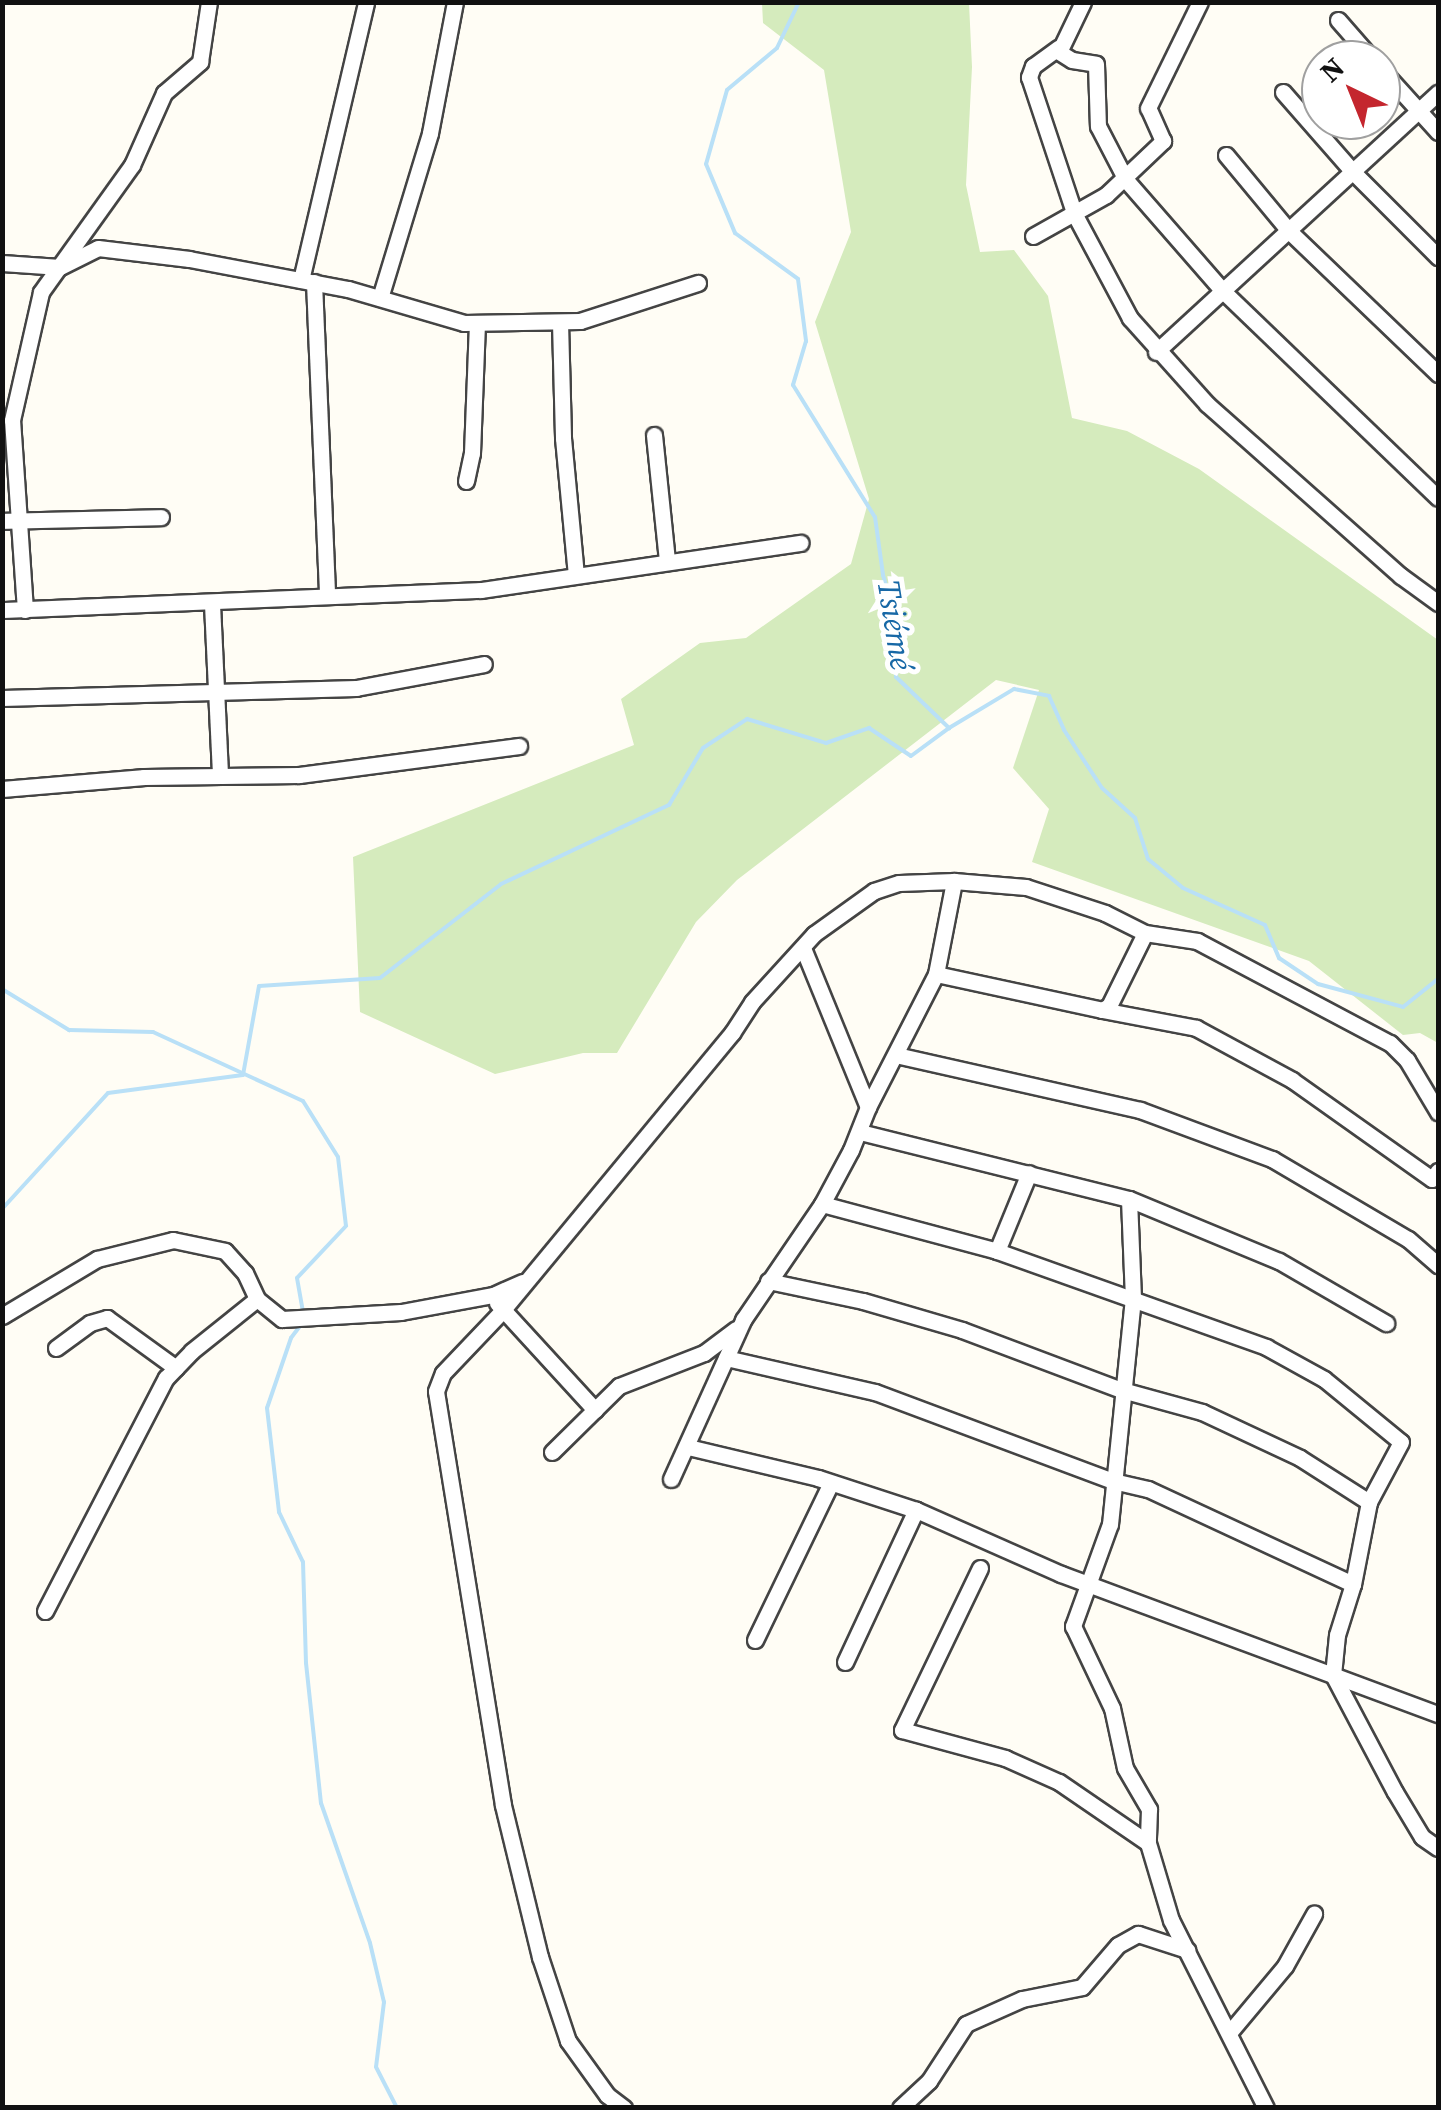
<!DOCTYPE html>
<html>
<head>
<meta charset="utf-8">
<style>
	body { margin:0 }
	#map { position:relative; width:1441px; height:2110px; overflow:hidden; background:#fffdf5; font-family:"Source Serif 4",serif }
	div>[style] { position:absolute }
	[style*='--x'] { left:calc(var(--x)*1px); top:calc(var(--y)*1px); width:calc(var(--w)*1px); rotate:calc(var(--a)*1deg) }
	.green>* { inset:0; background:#d5ebbd }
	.stream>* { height:4px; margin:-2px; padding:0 2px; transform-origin:2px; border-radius:2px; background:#b9e0f7 }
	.roads { filter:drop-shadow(2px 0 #444) drop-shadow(-2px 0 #444) drop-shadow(0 2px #444) drop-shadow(0 -2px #444) }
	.street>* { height:15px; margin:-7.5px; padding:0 7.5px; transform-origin:7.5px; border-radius:7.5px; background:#fff }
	span { translate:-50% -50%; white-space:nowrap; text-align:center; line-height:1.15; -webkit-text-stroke:10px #fff; paint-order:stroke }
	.water-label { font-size:32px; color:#1768a6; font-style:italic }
	.frame { position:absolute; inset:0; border:5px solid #111; pointer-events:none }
	.north { position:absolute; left:1301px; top:40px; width:100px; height:100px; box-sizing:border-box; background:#fff; border:2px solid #a0a0a0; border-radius:50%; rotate:317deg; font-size:28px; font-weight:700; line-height:40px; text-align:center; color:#111 }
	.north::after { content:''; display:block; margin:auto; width:35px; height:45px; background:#c4262e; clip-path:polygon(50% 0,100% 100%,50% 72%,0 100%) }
</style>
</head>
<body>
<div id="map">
	<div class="green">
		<i style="clip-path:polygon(762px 3px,969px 3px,972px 67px,966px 185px,980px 252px,1014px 250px,1048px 296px,1072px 418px,1127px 431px,1199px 469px,1438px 640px,1438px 1043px,1420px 1033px,1403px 1035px,1309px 961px,1032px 862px,1049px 809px,1013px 768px,1039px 690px,996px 680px,737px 880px,696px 922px,617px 1053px,583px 1053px,495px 1074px,360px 1012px,353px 857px,634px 745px,621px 699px,700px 643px,746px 638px,851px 564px,869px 499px,815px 322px,851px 232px,824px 70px,763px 23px)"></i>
	</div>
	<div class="stream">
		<i style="--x:799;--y:2;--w:51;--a:115.6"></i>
		<i style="--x:777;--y:48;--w:65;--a:140"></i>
		<i style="--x:727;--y:90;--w:77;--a:105.8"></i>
		<i style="--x:706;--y:164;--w:75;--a:67.2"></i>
		<i style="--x:735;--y:233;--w:78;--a:36.1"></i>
		<i style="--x:798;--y:279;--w:63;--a:82.6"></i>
		<i style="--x:806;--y:341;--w:46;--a:106.5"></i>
		<i style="--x:793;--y:385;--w:155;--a:58.2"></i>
		<i style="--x:875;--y:517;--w:59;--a:82.1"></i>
		<i style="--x:883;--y:575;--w:57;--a:73.8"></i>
		<i style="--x:899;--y:630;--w:47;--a:93.7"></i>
		<i style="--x:896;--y:677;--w:74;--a:43.9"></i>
		<i style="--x:949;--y:728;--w:76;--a:-31"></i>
		<i style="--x:1014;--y:689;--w:36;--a:11"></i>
		<i style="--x:1049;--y:696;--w:37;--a:66"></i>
		<i style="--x:1064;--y:730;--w:69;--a:56.8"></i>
		<i style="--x:1102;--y:788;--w:45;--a:42.3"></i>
		<i style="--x:1135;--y:818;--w:43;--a:72.4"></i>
		<i style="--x:1148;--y:859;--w:45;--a:39.6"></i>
		<i style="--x:1183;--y:888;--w:90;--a:24.3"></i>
		<i style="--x:1265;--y:925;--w:36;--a:67"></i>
		<i style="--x:1279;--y:958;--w:47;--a:33.7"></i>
		<i style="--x:1318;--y:984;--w:88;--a:15.1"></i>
		<i style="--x:1403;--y:1007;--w:45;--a:-38.7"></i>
		<i style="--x:2;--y:989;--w:79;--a:31.5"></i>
		<i style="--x:69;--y:1030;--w:84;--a:1.4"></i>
		<i style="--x:153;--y:1032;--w:165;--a:24.7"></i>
		<i style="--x:303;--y:1101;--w:66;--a:58"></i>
		<i style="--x:338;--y:1157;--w:69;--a:83.4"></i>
		<i style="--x:346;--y:1226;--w:71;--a:133.3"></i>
		<i style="--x:297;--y:1278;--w:36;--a:80"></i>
		<i style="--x:2;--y:1209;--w:157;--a:-47.6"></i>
		<i style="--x:108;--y:1093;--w:136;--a:-7.6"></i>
		<i style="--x:243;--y:1075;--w:90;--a:-79.8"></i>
		<i style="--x:259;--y:986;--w:121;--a:-3.8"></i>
		<i style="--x:380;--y:978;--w:153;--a:-37.8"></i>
		<i style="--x:501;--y:884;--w:186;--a:-25.2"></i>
		<i style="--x:669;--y:805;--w:66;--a:-59.2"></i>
		<i style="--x:703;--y:748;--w:53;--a:-33.4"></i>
		<i style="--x:747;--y:719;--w:83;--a:16.9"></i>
		<i style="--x:826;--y:743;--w:46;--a:-19.2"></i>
		<i style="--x:869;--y:728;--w:50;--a:33.7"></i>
		<i style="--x:911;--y:756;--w:47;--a:-36.4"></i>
		<i style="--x:303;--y:1322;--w:20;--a:127"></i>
		<i style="--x:291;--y:1338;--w:74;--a:108.9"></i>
		<i style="--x:267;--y:1408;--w:105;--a:83.4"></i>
		<i style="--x:279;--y:1512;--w:55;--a:64.4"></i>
		<i style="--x:303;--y:1562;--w:101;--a:88.3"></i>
		<i style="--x:306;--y:1663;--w:141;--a:83.9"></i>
		<i style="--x:321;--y:1803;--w:148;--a:70.7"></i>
		<i style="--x:370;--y:1943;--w:61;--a:76.7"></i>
		<i style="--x:384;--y:2002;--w:65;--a:97"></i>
		<i style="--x:376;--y:2067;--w:46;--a:62.9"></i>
	</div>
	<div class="roads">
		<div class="street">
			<i style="--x:1083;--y:2;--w:55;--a:115.6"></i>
			<i style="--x:1059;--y:52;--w:15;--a:32"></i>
			<i style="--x:1072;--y:60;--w:24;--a:9"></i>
			<i style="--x:1096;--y:64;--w:62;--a:88.2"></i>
			<i style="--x:1098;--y:126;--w:61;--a:62.6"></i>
			<i style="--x:1126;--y:180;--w:147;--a:48.9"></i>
			<i style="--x:1223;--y:291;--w:298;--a:43.9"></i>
			<i style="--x:1338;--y:20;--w:53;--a:48.8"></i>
			<i style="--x:1058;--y:48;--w:31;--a:144"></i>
			<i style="--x:1033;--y:66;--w:12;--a:110"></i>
			<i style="--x:1029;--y:77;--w:145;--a:71.6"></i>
			<i style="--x:1075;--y:215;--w:117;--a:61.9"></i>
			<i style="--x:1130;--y:318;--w:115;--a:48.2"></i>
			<i style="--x:1207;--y:404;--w:259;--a:41.6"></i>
			<i style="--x:1401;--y:576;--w:46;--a:36.1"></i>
			<i style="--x:1381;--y:69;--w:85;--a:47.9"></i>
			<i style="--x:1283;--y:92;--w:108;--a:48.8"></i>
			<i style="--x:1354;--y:173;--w:119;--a:45"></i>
			<i style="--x:1226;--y:155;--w:99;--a:50.3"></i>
			<i style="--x:1289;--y:231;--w:207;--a:43.8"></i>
			<i style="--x:1033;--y:236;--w:84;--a:-29.3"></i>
			<i style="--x:1106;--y:195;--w:79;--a:-43.5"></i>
			<i style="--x:1163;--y:141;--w:36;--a:-114"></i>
			<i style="--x:1148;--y:108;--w:118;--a:-63.9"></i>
			<i style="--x:2;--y:263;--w:58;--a:3.9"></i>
			<i style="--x:60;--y:267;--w:42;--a:-26.6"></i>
			<i style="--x:98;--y:248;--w:92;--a:6.9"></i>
			<i style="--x:189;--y:259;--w:162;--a:10.7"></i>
			<i style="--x:348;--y:289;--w:121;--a:16.3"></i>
			<i style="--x:464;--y:323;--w:116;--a:-1"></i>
			<i style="--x:580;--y:321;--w:124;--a:-17.9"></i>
			<i style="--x:301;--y:280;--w:285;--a:-76.8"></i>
			<i style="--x:314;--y:282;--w:311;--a:87.6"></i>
			<i style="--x:380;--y:298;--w:172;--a:-73.1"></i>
			<i style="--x:430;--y:133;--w:133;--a:-79.2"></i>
			<i style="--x:560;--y:322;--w:116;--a:88.5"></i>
			<i style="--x:563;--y:438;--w:138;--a:84.6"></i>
			<i style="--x:1156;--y:352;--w:383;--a:-42.6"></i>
			<i style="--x:654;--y:435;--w:127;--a:84.1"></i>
			<i style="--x:466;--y:481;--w:29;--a:-78"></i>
			<i style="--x:472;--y:453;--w:130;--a:-87.8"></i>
			<i style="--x:2;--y:521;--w:159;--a:-1.4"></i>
			<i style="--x:212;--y:604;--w:172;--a:87.3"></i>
			<i style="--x:2;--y:610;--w:479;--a:-2.4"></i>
			<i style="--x:481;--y:590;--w:323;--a:-8.4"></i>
			<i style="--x:25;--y:610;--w:190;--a:-93.9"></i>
			<i style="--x:12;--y:420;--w:131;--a:-77.2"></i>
			<i style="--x:41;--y:292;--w:156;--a:-54.4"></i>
			<i style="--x:132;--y:165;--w:79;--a:-66"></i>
			<i style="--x:164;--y:93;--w:48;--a:-40.7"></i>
			<i style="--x:200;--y:62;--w:61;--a:-81.5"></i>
			<i style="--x:2;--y:698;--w:354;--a:-1.6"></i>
			<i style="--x:356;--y:688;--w:130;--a:-10.6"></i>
			<i style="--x:2;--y:789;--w:143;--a:-4.8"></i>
			<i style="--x:144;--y:777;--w:155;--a:-0.7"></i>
			<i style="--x:299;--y:775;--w:222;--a:-7.5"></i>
			<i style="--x:803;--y:948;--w:172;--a:67.8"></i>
			<i style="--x:936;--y:974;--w:170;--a:12.2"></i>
			<i style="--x:1102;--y:1010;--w:8;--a:-30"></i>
			<i style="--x:1109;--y:1006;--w:81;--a:-63.7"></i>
			<i style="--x:1102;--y:1010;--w:96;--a:10.8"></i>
			<i style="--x:1196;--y:1028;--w:109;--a:28.4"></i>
			<i style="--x:1292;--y:1080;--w:171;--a:35.3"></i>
			<i style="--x:1432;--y:1179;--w:10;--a:-53"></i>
			<i style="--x:896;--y:1055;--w:250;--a:12.7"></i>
			<i style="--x:1140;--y:1110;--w:141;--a:20.4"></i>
			<i style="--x:1272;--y:1159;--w:158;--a:30.5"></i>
			<i style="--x:1408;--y:1239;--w:40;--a:41"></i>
			<i style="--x:860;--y:1132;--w:277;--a:14"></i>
			<i style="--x:1129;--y:1199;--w:162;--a:22.5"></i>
			<i style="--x:1279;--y:1261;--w:124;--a:30.1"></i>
			<i style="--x:1129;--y:1199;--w:99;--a:87.7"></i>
			<i style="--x:1133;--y:1298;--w:227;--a:95.8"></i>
			<i style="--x:1110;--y:1524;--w:109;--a:109.9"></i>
			<i style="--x:1073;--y:1626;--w:91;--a:64.6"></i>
			<i style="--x:1112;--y:1708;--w:61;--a:77.8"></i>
			<i style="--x:1125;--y:1768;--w:48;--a:59.7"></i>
			<i style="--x:1149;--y:1809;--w:34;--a:92"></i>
			<i style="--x:1148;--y:1843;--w:80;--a:73.4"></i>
			<i style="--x:1171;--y:1920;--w:211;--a:63.2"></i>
			<i style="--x:822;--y:1204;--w:181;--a:15"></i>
			<i style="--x:997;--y:1251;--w:286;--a:19.6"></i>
			<i style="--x:1266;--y:1347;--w:66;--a:28.9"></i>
			<i style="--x:1324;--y:1379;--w:99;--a:39.3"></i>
			<i style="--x:1401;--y:1442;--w:68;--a:118.1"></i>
			<i style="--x:1369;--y:1502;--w:84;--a:101"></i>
			<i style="--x:1353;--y:1584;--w:53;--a:107.4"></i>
			<i style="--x:1337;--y:1635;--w:40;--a:95.7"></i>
			<i style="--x:1333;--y:1675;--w:132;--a:62.1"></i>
			<i style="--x:1395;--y:1792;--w:52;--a:59"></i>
			<i style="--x:1422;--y:1837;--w:19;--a:35"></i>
			<i style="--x:997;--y:1251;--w:84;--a:-67.7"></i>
			<i style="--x:768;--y:1281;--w:97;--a:11.9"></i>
			<i style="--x:863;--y:1301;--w:103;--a:16.3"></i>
			<i style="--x:962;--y:1330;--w:171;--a:20.6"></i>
			<i style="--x:1122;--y:1390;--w:83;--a:15.4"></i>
			<i style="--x:1202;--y:1412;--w:108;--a:25.1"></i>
			<i style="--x:1300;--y:1458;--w:82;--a:32.5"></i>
			<i style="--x:497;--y:1303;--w:145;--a:47.5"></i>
			<i style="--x:2;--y:1316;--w:111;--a:-31"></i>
			<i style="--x:97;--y:1259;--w:78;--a:-14"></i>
			<i style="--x:173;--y:1240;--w:53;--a:11.9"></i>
			<i style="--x:225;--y:1251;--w:30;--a:48"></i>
			<i style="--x:245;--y:1273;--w:29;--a:65"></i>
			<i style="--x:257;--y:1299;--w:32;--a:39"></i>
			<i style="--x:282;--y:1319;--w:119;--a:-3.4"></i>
			<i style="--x:401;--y:1312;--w:94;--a:-10.5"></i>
			<i style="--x:493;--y:1295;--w:32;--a:-24"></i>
			<i style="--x:56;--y:1348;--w:42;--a:-36.3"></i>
			<i style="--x:90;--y:1323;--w:18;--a:-16"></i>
			<i style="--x:107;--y:1318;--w:85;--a:35.9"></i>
			<i style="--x:726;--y:1358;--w:153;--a:12.9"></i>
			<i style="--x:875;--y:1392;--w:254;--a:20.5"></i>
			<i style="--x:1113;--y:1481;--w:36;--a:13"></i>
			<i style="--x:1148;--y:1489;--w:226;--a:24.9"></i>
			<i style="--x:688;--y:1447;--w:134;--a:13.4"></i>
			<i style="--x:818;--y:1478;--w:103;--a:18.1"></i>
			<i style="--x:916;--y:1510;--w:158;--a:23.8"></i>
			<i style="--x:1061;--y:1574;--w:402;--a:20.4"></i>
			<i style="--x:552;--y:1452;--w:94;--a:-44.6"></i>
			<i style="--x:619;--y:1386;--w:91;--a:-21.2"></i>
			<i style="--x:704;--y:1353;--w:40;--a:-37"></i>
			<i style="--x:671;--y:1479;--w:175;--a:-65.6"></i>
			<i style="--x:743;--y:1320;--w:140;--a:-55.7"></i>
			<i style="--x:822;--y:1204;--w:61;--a:-61.8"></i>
			<i style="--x:851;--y:1150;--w:46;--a:-68.4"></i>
			<i style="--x:868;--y:1107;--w:149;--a:-62.9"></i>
			<i style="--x:936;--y:974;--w:95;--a:-79"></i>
			<i style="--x:980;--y:1568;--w:180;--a:115.7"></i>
			<i style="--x:902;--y:1730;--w:107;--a:15.2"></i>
			<i style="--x:1005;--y:1758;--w:59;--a:24"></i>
			<i style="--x:1059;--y:1782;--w:108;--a:34.4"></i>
			<i style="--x:45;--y:1611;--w:263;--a:-62.6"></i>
			<i style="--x:166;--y:1378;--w:37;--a:-46"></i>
			<i style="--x:192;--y:1351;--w:83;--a:-38.7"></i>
			<i style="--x:755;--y:1640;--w:174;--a:-64.2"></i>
			<i style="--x:845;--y:1662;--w:168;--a:-65"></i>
			<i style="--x:1229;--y:2033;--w:87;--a:-50.1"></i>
			<i style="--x:1285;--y:1966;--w:60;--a:-60.9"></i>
			<i style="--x:624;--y:2108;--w:21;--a:-143"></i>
			<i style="--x:607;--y:2095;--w:67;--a:-125.8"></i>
			<i style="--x:568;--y:2041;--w:89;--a:-108.4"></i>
			<i style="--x:540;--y:1957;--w:156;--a:-103.7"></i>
			<i style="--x:503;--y:1805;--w:419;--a:-99.2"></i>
			<i style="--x:436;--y:1391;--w:19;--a:-69"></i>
			<i style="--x:443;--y:1373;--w:86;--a:-46.4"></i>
			<i style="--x:502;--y:1311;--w:361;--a:-50.4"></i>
			<i style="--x:732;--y:1033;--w:37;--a:-57"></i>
			<i style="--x:752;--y:1002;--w:92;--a:-47.6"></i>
			<i style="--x:814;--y:934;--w:74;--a:-35.6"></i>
			<i style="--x:874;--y:891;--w:26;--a:-18"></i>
			<i style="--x:899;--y:883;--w:55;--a:-2.1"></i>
			<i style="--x:954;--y:881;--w:72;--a:4.8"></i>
			<i style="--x:1026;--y:887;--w:83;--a:18.2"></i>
			<i style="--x:1105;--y:913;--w:45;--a:26.6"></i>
			<i style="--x:1145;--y:933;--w:53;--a:8.7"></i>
			<i style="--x:1197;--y:941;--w:218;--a:27.9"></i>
			<i style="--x:1390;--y:1043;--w:24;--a:45"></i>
			<i style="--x:1407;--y:1060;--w:61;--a:59.2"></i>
			<i style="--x:900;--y:2108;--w:40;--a:-43"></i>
			<i style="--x:929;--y:2081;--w:68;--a:-57"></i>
			<i style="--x:966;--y:2024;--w:61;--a:-24.1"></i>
			<i style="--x:1022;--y:1999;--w:61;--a:-11.3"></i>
			<i style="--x:1082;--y:1987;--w:55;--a:-49.4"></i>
			<i style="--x:1118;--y:1945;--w:23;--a:-29"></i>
			<i style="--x:1138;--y:1934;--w:52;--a:18.1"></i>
		</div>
	</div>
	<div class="water-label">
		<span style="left:895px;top:625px;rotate:81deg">Tsiémé</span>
	</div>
	<div class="frame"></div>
	<div class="north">N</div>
</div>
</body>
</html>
